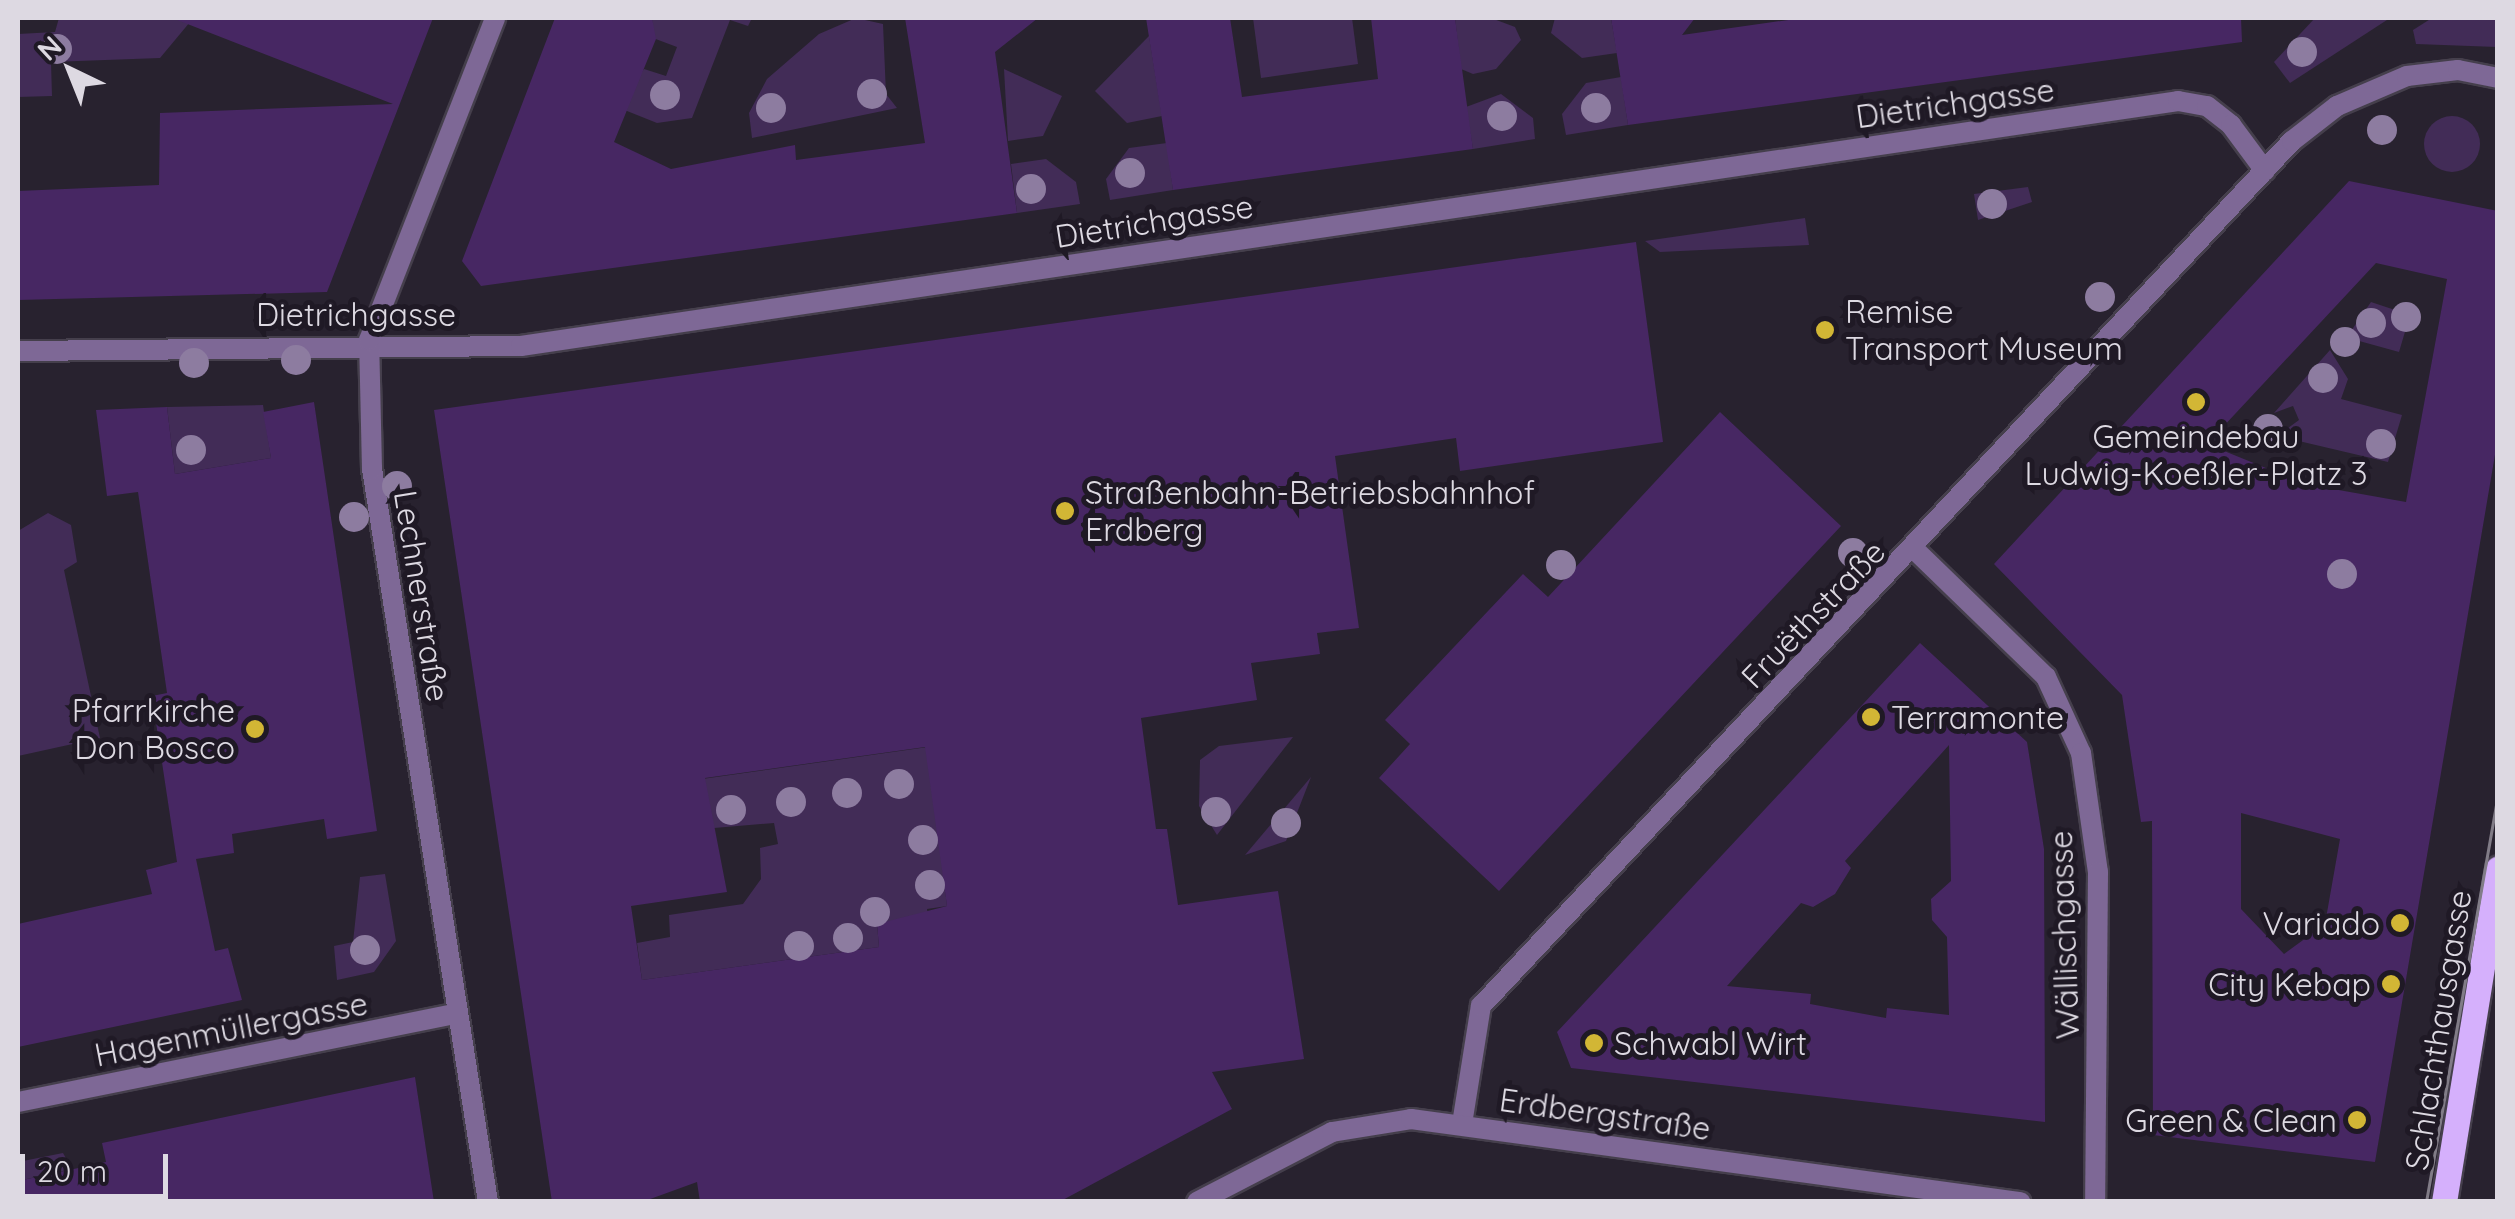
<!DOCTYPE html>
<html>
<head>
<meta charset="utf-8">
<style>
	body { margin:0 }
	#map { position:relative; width:2515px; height:1219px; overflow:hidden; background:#28222f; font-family:Quicksand,sans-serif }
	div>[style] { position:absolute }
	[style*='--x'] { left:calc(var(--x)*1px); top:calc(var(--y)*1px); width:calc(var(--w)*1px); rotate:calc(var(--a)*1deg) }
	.green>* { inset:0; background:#422c57 }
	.round { border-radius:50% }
	.building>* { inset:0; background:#472763 }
	.roads { filter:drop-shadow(2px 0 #453f4c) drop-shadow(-2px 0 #453f4c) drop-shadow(0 2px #453f4c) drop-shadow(0 -2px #453f4c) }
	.minor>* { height:20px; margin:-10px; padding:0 10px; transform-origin:10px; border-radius:10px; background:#7e6896 }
	.tertiary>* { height:20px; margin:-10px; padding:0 10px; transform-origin:10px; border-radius:10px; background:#7e6896 }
	.primary>* { height:25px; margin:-12.5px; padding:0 12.5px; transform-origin:12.5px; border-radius:12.5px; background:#d5b0fc }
	.tram>* { height:2.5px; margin:-1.25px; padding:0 1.25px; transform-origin:1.25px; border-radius:1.25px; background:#817c87 }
	.trees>* { width:30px; height:30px; margin:-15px; border-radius:50%; background:#8d7ca0 }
	.dots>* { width:28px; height:28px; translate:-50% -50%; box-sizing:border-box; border:5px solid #1f1925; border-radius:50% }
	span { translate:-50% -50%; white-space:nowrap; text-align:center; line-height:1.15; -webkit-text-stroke:10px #1f1925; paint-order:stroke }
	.street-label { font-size:32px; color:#ddd9e2 }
	.poi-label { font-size:32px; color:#ddd9e2 }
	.left { translate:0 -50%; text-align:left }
	.right { translate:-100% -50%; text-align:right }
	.frame { position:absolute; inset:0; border:20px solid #ddd9e2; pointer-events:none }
	.north { position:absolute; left:20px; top:20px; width:100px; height:100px; -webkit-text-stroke:8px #1f1925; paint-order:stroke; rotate:317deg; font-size:28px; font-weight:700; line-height:40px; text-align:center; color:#ddd9e2 }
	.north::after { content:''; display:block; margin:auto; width:35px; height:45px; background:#ddd9e2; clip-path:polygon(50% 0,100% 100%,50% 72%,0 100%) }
	.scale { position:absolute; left:20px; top:1154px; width:148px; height:45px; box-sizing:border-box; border:5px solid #ddd9e2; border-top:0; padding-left:12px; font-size:30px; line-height:35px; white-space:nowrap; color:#ddd9e2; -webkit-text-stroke:8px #1f1925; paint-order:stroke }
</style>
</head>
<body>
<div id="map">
	<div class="green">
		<i style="clip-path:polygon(59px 18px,178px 18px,190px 22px,160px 58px,51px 62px,52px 96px,18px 97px,18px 34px,55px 32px)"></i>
		<i style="clip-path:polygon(652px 18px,752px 18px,748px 26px,730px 20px,692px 118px,657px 123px,617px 107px,644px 69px,666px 76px,677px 47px,653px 38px)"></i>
		<i style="clip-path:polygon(856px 18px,883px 24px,886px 94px,897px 108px,752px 138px,749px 113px,767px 79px,819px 34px)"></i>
		<i style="clip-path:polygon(1253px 18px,1352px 18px,1358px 64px,1261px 78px)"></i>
		<i style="clip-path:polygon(1455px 18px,1491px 18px,1515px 27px,1521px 40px,1496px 69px,1473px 74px,1461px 69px)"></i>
		<i style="clip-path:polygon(1555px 18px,1611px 18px,1617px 53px,1582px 58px,1551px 33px)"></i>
		<i style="clip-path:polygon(2315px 18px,2390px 18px,2290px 83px,2274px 62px)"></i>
		<i style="clip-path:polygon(2432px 18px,2497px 18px,2497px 47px,2416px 44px,2413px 30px)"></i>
		<i style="clip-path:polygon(1149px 36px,1162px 116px,1127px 123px,1095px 91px)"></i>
		<i style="clip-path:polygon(1004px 69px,1062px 96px,1043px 136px,1008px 141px)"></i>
		<i style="clip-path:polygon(1621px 77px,1628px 125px,1566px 135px,1562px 114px,1586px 83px)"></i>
		<i style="clip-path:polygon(1501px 94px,1533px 118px,1535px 139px,1473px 149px,1466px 107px)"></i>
		<i class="round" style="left:2424px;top:116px;width:56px;height:56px"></i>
		<i style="clip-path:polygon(1167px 143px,1173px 190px,1110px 200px,1106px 179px,1129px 148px)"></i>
		<i style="clip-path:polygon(1046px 159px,1076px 182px,1080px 204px,1017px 213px,1011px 164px)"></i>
		<i style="clip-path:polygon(2028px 187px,2032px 202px,1978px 220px,1974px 194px)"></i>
		<i style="clip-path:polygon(1805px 218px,1809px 245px,1660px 252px,1645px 241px)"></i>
		<i style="clip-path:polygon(2371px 302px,2410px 315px,2399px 352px,2352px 339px,2340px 347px)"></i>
		<i style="clip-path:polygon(2330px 350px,2348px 379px,2341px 399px,2402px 415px,2388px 462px,2277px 436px,2299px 420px,2293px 406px,2274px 413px)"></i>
		<i style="clip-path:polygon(263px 405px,271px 458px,175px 474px,167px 407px)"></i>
		<i style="clip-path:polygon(48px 513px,71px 525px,77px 562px,64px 570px,100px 738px,18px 756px,18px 531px)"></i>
		<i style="clip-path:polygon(1293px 737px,1217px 835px,1199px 806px,1200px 760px,1219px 746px)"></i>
		<i style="clip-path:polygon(928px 747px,947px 906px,927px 909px,930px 929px,921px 918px,877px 924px,879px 947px,642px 980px,637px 943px,670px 937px,669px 915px,743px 904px,761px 879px,760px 848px,778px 844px,774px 823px,714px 828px,681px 782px)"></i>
		<i style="clip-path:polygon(1311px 777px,1286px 841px,1245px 855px)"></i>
		<i style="clip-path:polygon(385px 874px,396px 941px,374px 972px,337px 980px,334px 946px,353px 942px,360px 877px)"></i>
		<i style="clip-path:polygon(63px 1153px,72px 1169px,18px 1181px,18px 1162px)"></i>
	</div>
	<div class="building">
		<i style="clip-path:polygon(172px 18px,433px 18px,327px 292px,18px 300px,18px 191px,159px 185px,160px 113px,393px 104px)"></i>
		<i style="clip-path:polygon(555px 18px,652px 18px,656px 39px,614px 142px,671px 169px,795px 145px,796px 160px,925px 143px,905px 18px,1038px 18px,995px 52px,1017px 213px,481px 286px,462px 261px)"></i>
		<i style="clip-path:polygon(1146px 18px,1230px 18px,1242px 97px,1378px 79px,1371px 18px,1455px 18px,1473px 149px,1173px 190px)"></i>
		<i style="clip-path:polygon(1611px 18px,1695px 18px,1682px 35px,1802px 18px,2241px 18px,2242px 42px,1628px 125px)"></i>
		<i style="clip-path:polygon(evenodd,2349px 181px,2498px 211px,2498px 437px,2375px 1162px,2153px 1135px,2152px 821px,2141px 822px,2122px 695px,1994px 564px,2349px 181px,2376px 263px,2447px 279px,2406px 502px,2305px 484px,2207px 444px,2376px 263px,2349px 181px,2241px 813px,2340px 839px,2325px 924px,2284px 954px,2241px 909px,2241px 813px)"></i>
		<i style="clip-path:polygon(evenodd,1636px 242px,1663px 442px,1460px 471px,1456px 438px,1335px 456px,1359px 628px,1317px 633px,1320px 654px,1251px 663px,1257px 700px,1141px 718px,1156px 829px,1167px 829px,1178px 905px,1278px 891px,1304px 1059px,1212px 1072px,1232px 1109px,1059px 1202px,700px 1202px,697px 1182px,642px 1202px,552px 1202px,434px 410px,1636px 242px,925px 747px,947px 906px,877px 924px,879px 947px,642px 980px,631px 906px,727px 892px,705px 778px,925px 747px)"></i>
		<i style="clip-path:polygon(314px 402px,377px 831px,327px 839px,324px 819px,232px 834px,234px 853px,196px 859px,215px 951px,228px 948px,242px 1000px,18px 1047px,18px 924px,152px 894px,146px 870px,177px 862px,152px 696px,167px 693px,138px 492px,107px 496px,96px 410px,167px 407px,175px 474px,271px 458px,263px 412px)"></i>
		<i style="clip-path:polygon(1720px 412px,1841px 526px,1499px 891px,1379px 778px,1410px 744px,1385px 720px,1523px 574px,1548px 597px)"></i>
		<i style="clip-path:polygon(evenodd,1920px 643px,2027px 742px,2044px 849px,2045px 1122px,1571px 1068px,1557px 1032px,1920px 643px,1949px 745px,1951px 881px,1931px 899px,1932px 920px,1947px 937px,1949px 1015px,1887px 1008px,1886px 1018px,1810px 1004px,1811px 994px,1727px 986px,1801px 903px,1813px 907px,1835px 894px,1851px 868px,1845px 861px,1949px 745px)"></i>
		<i style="clip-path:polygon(415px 1077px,434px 1202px,18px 1202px,18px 1181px,106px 1162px,102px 1143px)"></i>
	</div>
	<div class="roads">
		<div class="minor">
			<i style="--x:18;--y:351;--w:503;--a:-0.57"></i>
			<i style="--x:521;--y:346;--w:1675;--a:-8.41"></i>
			<i style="--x:2178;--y:101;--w:29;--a:10"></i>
			<i style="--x:2207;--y:106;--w:31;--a:38"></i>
			<i style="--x:2231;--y:125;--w:57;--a:53.5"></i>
			<i style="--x:1915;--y:550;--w:182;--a:44.1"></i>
			<i style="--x:2046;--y:677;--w:84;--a:65.3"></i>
			<i style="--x:2081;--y:753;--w:120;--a:81.9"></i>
			<i style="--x:2098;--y:872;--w:330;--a:90.5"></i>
			<i style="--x:18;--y:1102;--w:447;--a:-11.4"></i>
			<i style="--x:1462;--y:1124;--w:120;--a:-80.9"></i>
			<i style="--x:1481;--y:1006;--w:1186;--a:-46.85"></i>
			<i style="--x:2292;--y:141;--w:57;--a:-37.9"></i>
			<i style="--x:2337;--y:106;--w:76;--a:-23.2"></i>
			<i style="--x:2407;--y:76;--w:51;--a:-6.7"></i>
			<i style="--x:2458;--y:70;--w:41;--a:11.3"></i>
			<i style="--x:488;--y:1202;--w:742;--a:-98.99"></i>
			<i style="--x:372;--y:469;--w:129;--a:-91.3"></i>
			<i style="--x:369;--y:340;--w:346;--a:-68.6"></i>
		</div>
		<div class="tertiary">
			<i style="--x:1197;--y:1202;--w:152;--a:-27.4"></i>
			<i style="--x:1332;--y:1132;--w:80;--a:-9.3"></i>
			<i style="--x:1411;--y:1119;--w:615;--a:7.76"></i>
		</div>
		<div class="primary">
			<i style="--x:2444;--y:1202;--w:338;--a:-80.8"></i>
		</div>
	</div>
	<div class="tram">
		<i style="--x:2426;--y:1202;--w:416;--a:-80"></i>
	</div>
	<div class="trees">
		<i style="left:57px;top:49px"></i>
		<i style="left:2302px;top:52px"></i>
		<i style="left:872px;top:94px"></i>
		<i style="left:665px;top:95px"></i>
		<i style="left:771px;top:108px"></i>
		<i style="left:1596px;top:108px"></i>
		<i style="left:1502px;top:116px"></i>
		<i style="left:2382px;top:130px"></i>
		<i style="left:1130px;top:173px"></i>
		<i style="left:1031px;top:189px"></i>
		<i style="left:1992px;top:204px"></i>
		<i style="left:2100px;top:297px"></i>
		<i style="left:2406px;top:317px"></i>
		<i style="left:2371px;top:323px"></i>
		<i style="left:2345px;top:342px"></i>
		<i style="left:296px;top:360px"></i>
		<i style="left:194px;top:363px"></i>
		<i style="left:2323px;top:378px"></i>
		<i style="left:2268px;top:429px"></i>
		<i style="left:2381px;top:444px"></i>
		<i style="left:191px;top:450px"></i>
		<i style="left:397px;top:486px"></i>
		<i style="left:354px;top:517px"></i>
		<i style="left:1853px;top:553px"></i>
		<i style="left:1561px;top:565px"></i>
		<i style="left:2342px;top:574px"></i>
		<i style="left:899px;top:784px"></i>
		<i style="left:847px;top:793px"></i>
		<i style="left:791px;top:802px"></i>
		<i style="left:731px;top:810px"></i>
		<i style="left:1216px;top:812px"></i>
		<i style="left:1286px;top:823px"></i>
		<i style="left:923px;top:840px"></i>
		<i style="left:930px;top:885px"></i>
		<i style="left:875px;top:912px"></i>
		<i style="left:848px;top:938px"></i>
		<i style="left:799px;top:946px"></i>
		<i style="left:365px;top:950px"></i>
	</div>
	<div class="dots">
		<i style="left:1825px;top:330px;background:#d2b635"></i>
		<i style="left:2196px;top:402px;background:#d2b635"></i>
		<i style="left:1065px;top:511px;background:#d2b635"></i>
		<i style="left:1871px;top:717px;background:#d2b635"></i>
		<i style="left:255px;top:729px;background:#d2b635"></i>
		<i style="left:2400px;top:923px;background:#d2b635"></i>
		<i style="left:2391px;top:984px;background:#d2b635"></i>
		<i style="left:1594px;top:1043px;background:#d2b635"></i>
		<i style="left:2357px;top:1120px;background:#d2b635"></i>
	</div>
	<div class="street-label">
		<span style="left:1955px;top:103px;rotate:-8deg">Dietrichgasse</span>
		<span style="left:1154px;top:221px;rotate:-9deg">Dietrichgasse</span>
		<span style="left:356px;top:314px">Dietrichgasse</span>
		<span style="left:422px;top:596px;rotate:81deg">Lechnerstraße</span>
		<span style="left:1813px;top:614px;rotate:-46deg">Fruëthstraße</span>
		<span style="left:2064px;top:935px;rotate:-92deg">Wällischgasse</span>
		<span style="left:231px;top:1029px;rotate:-11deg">Hagenmüllergasse</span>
		<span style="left:2438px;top:1030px;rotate:-81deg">Schlachthausgasse</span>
		<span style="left:1605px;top:1114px;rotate:8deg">Erdbergstraße</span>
	</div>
	<div class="poi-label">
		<span class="left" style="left:1845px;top:330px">Remise<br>Transport Museum</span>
		<span style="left:2196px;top:455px">Gemeindebau<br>Ludwig-Koeßler-Platz 3</span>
		<span class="left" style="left:1085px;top:511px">Straßenbahn-Betriebsbahnhof<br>Erdberg</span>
		<span class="right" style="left:235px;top:729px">Pfarrkirche<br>Don Bosco</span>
		<span class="left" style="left:1891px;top:717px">Terramonte</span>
		<span class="right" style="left:2380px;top:923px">Variado</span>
		<span class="right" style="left:2371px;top:984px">City Kebap</span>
		<span class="left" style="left:1614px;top:1043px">Schwabl Wirt</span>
		<span class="right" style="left:2337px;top:1120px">Green &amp; Clean</span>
	</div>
	<div class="frame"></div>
	<div class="north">N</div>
	<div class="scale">20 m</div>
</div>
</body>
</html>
